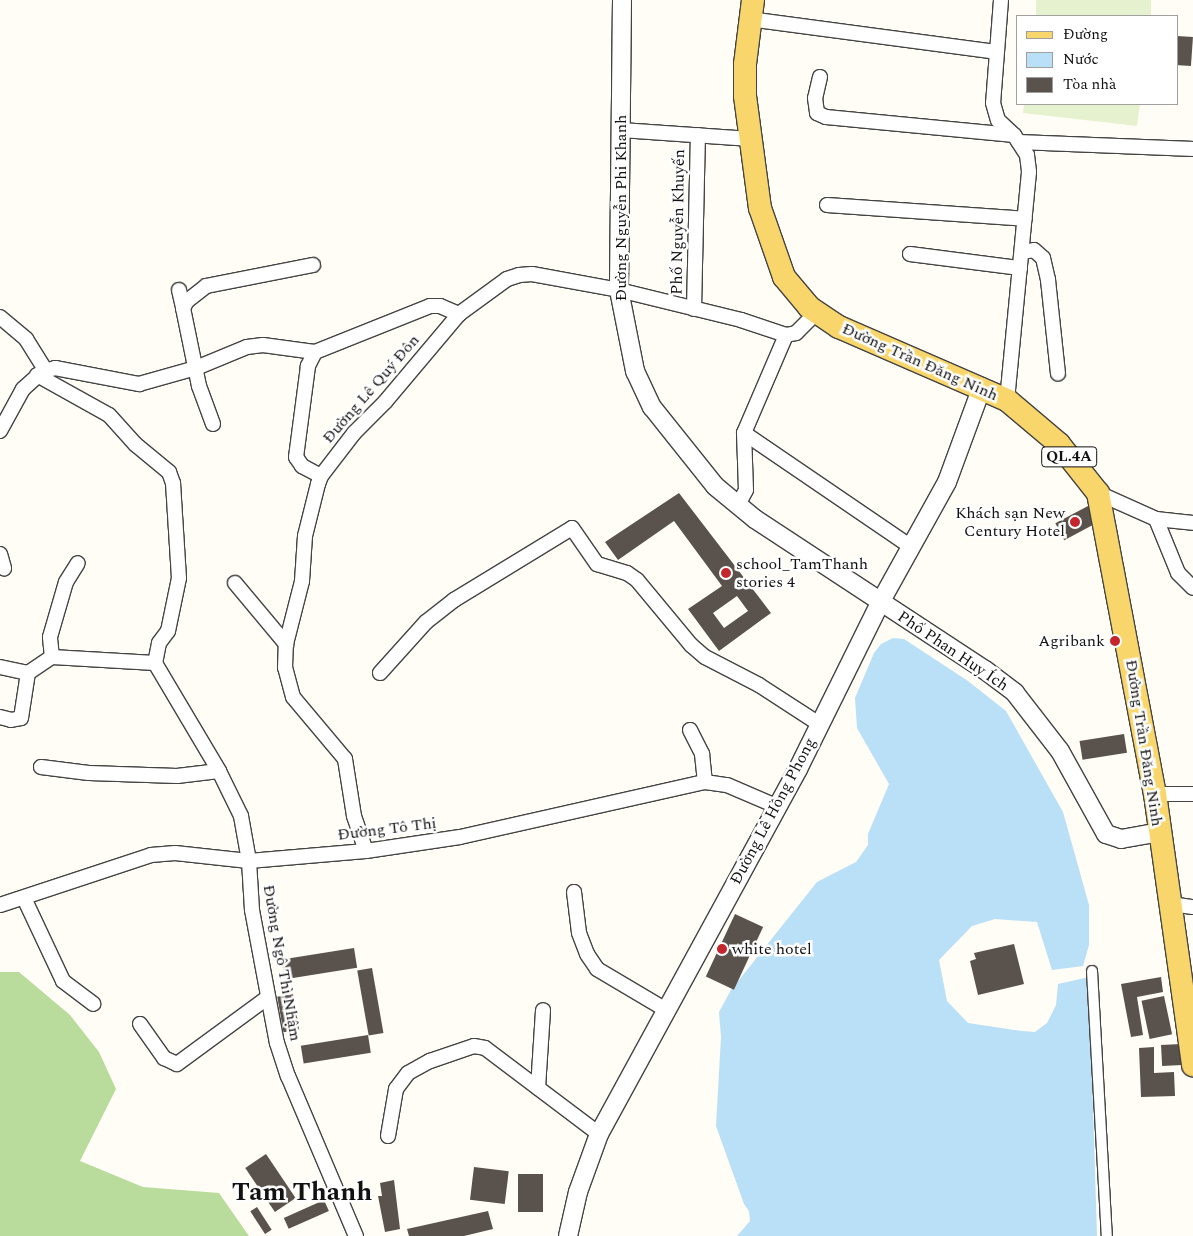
<!DOCTYPE html>
<html>
<head>
<meta charset="utf-8">
<style>
	body { margin:0 }
	#map { position:relative; width:1193px; height:1236px; overflow:hidden; background:#fffdf5; font-family:Spectral,serif }
	div>[style] { position:absolute }
	[style*='--x'] { left:calc(var(--x)*1px); top:calc(var(--y)*1px); width:calc(var(--w)*1px); rotate:calc(var(--a)*1deg) }
	.forest>* { inset:0; background:#b9dc9c }
	.pitch>* { inset:0; background:#e6f2cf; transform-origin:0 0 }
	.water>* { inset:0; background:#b9e0f7 }
	.building>* { inset:0; background:#5a524d; transform-origin:0 0 }
	.roads { filter:drop-shadow(1px 0 #444) drop-shadow(-1px 0 #444) drop-shadow(0 1px #444) drop-shadow(0 -1px #444) }
	.pedestrian>* { height:10px; margin:-5px; padding:0 5px; transform-origin:5px; border-radius:5px; background:#fff }
	.minor>* { height:14px; margin:-7px; padding:0 7px; transform-origin:7px; border-radius:7px; background:#fff }
	.tertiary>* { height:18px; margin:-9px; padding:0 9px; transform-origin:9px; border-radius:9px; background:#fff }
	.primary>* { height:22px; margin:-11px; padding:0 11px; transform-origin:11px; border-radius:11px; background:#f9d66b }
	.dots>* { width:14px; height:14px; translate:-50% -50%; box-sizing:border-box; border:2px solid #fff; border-radius:50% }
	span { translate:-50% -50%; white-space:nowrap; text-align:center; line-height:1.15; -webkit-text-stroke:5px #fff; paint-order:stroke }
	.shield-label span { padding:1px 4px; background:#fff; border:1px solid; border-radius:4px; -webkit-text-stroke-width:0 }
	.shield-label { font-size:15px; color:#111; font-weight:700 }
	.street-label { font-size:16px; color:#111 }
	.poi-label { font-size:16px; color:#111 }
	.right { translate:-100% -50%; text-align:right }
	.left { translate:0 -50%; text-align:left }
	.town-label { font-size:26px; color:#111; font-weight:700 }
	.legend { position:absolute; left:1016px; top:15px; width:162px; height:90px; box-sizing:border-box; background:#fff; border:1px solid #a0a0a0; margin:0; padding:6px 9px; list-style:none; font-size:15px; color:#111 }
	.legend li { display:flex; align-items:center; gap:10px; height:25px }
	.legend b { width:25px; border:1px solid #a0a0a0 }
</style>
</head>
<body>
<div id="map">
	<div class="forest">
		<i style="clip-path:polygon(0 972px,19px 972px,70px 1015px,99px 1052px,116px 1089px,80px 1161px,143px 1187px,219px 1193px,249px 1236px,0 1236px)"></i>
	</div>
	<div class="pitch">
		<i style="left:1036px;top:0;width:115px;height:16px"></i>
		<i style="clip-path:polygon(1024px 104px,1140px 104px,1137px 126px,1023px 113px)"></i>
	</div>
	<div class="water">
		<i style="clip-path:polygon(893px 638px,904px 639px,968px 681px,1006px 711px,1063px 812px,1089px 905px,1089px 945px,1083px 966px,1052px 970px,1037px 922px,995px 919px,972px 926px,939px 960px,947px 1001px,968px 1023px,1022px 1031px,1035px 1032px,1047px 1023px,1056px 1005px,1058px 984px,1089px 977px,1097px 1236px,737px 1236px,750px 1221px,749px 1211px,744px 1204px,716px 1126px,721px 1037px,719px 1012px,731px 990px,817px 882px,856px 862px,868px 845px,868px 834px,889px 784px,857px 728px,855px 698px,874px 653px,881px 644px)"></i>
	</div>
	<div class="building">
		<i style="left:1177px;top:36px;width:16px;height:29px;rotate:4deg"></i>
		<i style="clip-path:polygon(evenodd,679px 493px,771px 613px,719px 651px,688px 609px,722px 586px,674px 521px,618px 560px,605px 542px,679px 493px,737px 596px,748px 611px,724px 628px,713px 613px,737px 596px)"></i>
		<i style="left:1088px;top:506px;width:19px;height:37px;rotate:62deg"></i>
		<i style="left:1124px;top:734px;width:19px;height:45px;rotate:81deg"></i>
		<i style="left:735px;top:914px;width:31px;height:69px;rotate:25deg"></i>
		<i style="clip-path:polygon(1014px 944px,1024px 984px,978px 995px,970px 961px,976px 959px,974px 953px)"></i>
		<i style="left:354px;top:948px;width:20px;height:73px;rotate:81deg"></i>
		<i style="left:372px;top:968px;width:66px;height:15px;rotate:80deg"></i>
		<i style="clip-path:polygon(1161px 977px,1163px 992px,1137px 997px,1143px 1035px,1131px 1037px,1121px 984px)"></i>
		<i style="left:293px;top:994px;width:36px;height:16px;rotate:80deg"></i>
		<i style="left:1164px;top:996px;width:39px;height:23px;rotate:78deg"></i>
		<i style="left:368px;top:1035px;width:18px;height:68px;rotate:81deg"></i>
		<i style="left:1181px;top:1044px;width:21px;height:20px;rotate:87deg"></i>
		<i style="clip-path:polygon(1154px 1047px,1154px 1073px,1174px 1072px,1175px 1096px,1141px 1097px,1139px 1048px)"></i>
		<i style="left:266px;top:1154px;width:53px;height:25px;rotate:56deg"></i>
		<i style="left:474px;top:1167px;width:35px;height:33px;rotate:7deg"></i>
		<i style="left:518px;top:1174px;width:25px;height:38px"></i>
		<i style="clip-path:polygon(394px 1180px,400px 1229px,385px 1232px,378px 1196px,382px 1196px,380px 1183px)"></i>
		<i style="left:324px;top:1200px;width:12px;height:44px;rotate:66deg"></i>
		<i style="left:257px;top:1207px;width:27px;height:8px;rotate:57deg"></i>
		<i style="clip-path:polygon(488px 1211px,493px 1229px,464px 1236px,409px 1236px,407px 1229px)"></i>
	</div>
	<div class="roads">
		<div class="pedestrian">
			<i style="--x:1092;--y:971;--w:265;--a:86.8"></i>
		</div>
		<div class="minor">
			<i style="--x:1001;--y:0;--w:103;--a:94.4"></i>
			<i style="--x:993;--y:103;--w:18;--a:74"></i>
			<i style="--x:998;--y:120;--w:22;--a:43"></i>
			<i style="--x:1014;--y:135;--w:24;--a:57"></i>
			<i style="--x:1027;--y:155;--w:17;--a:83"></i>
			<i style="--x:1029;--y:172;--w:229;--a:95.5"></i>
			<i style="--x:749;--y:19;--w:249;--a:7.6"></i>
			<i style="--x:820;--y:77;--w:22;--a:103"></i>
			<i style="--x:815;--y:98;--w:15;--a:82"></i>
			<i style="--x:817;--y:113;--w:10;--a:24"></i>
			<i style="--x:826;--y:117;--w:189;--a:5.5"></i>
			<i style="--x:621;--y:130;--w:130;--a:4"></i>
			<i style="--x:1019;--y:142;--w:174;--a:2.3"></i>
			<i style="--x:827;--y:205;--w:198;--a:4"></i>
			<i style="--x:1022;--y:252;--w:12;--a:-9"></i>
			<i style="--x:1034;--y:250;--w:12;--a:42"></i>
			<i style="--x:1043;--y:258;--w:23;--a:77"></i>
			<i style="--x:1048;--y:280;--w:94;--a:83.9"></i>
			<i style="--x:910;--y:254;--w:111;--a:7.3"></i>
			<i style="--x:179;--y:290;--w:18;--a:77"></i>
			<i style="--x:694;--y:309;--w:174;--a:-88.7"></i>
			<i style="--x:0;--y:317;--w:34;--a:40"></i>
			<i style="--x:26;--y:339;--w:38;--a:58"></i>
			<i style="--x:315;--y:352;--w:16;--a:117"></i>
			<i style="--x:308;--y:366;--w:92;--a:97.5"></i>
			<i style="--x:296;--y:457;--w:11;--a:56"></i>
			<i style="--x:302;--y:466;--w:21;--a:28"></i>
			<i style="--x:37;--y:375;--w:82;--a:29.1"></i>
			<i style="--x:109;--y:415;--w:39;--a:48"></i>
			<i style="--x:135;--y:444;--w:44;--a:39.5"></i>
			<i style="--x:169;--y:472;--w:12;--a:70"></i>
			<i style="--x:173;--y:483;--w:95;--a:86.4"></i>
			<i style="--x:179;--y:578;--w:54;--a:101.7"></i>
			<i style="--x:168;--y:631;--w:15;--a:127"></i>
			<i style="--x:159;--y:643;--w:20;--a:101"></i>
			<i style="--x:155;--y:663;--w:126;--a:59.3"></i>
			<i style="--x:219;--y:771;--w:50;--a:63.9"></i>
			<i style="--x:241;--y:816;--w:46;--a:79.9"></i>
			<i style="--x:249;--y:861;--w:49;--a:86.5"></i>
			<i style="--x:252;--y:910;--w:135;--a:79.4"></i>
			<i style="--x:277;--y:1043;--w:35;--a:72"></i>
			<i style="--x:288;--y:1076;--w:174;--a:67"></i>
			<i style="--x:213;--y:424;--w:40;--a:-110.2"></i>
			<i style="--x:199;--y:386;--w:80;--a:-101.6"></i>
			<i style="--x:183;--y:308;--w:8;--a:-60"></i>
			<i style="--x:187;--y:301;--w:24;--a:-38"></i>
			<i style="--x:206;--y:286;--w:109;--a:-11.1"></i>
			<i style="--x:0;--y:431;--w:48;--a:-61.3"></i>
			<i style="--x:23;--y:389;--w:25;--a:-42"></i>
			<i style="--x:42;--y:372;--w:14;--a:-17"></i>
			<i style="--x:55;--y:368;--w:86;--a:10.8"></i>
			<i style="--x:139;--y:384;--w:59;--a:-15.7"></i>
			<i style="--x:196;--y:368;--w:55;--a:-22.4"></i>
			<i style="--x:247;--y:347;--w:16;--a:-7"></i>
			<i style="--x:263;--y:345;--w:52;--a:7.7"></i>
			<i style="--x:315;--y:352;--w:124;--a:-21.8"></i>
			<i style="--x:430;--y:306;--w:10;--a:0"></i>
			<i style="--x:440;--y:306;--w:21;--a:23"></i>
			<i style="--x:744;--y:433;--w:202;--a:34.3"></i>
			<i style="--x:1098;--y:493;--w:64;--a:24.1"></i>
			<i style="--x:1156;--y:519;--w:37;--a:6"></i>
			<i style="--x:738;--y:505;--w:17;--a:-62"></i>
			<i style="--x:746;--y:490;--w:57;--a:-92"></i>
			<i style="--x:744;--y:433;--w:107;--a:-66.8"></i>
			<i style="--x:1156;--y:519;--w:58;--a:67.8"></i>
			<i style="--x:1178;--y:573;--w:21;--a:45"></i>
			<i style="--x:0;--y:554;--w:15;--a:74"></i>
			<i style="--x:235;--y:583;--w:80;--a:50.1"></i>
			<i style="--x:52;--y:657;--w:20;--a:-96"></i>
			<i style="--x:50;--y:637;--w:57;--a:-73.8"></i>
			<i style="--x:66;--y:582;--w:22;--a:-58"></i>
			<i style="--x:0;--y:667;--w:29;--a:12"></i>
			<i style="--x:28;--y:673;--w:29;--a:-34"></i>
			<i style="--x:52;--y:657;--w:103;--a:3.3"></i>
			<i style="--x:380;--y:673;--w:69;--a:-48"></i>
			<i style="--x:426;--y:622;--w:36;--a:-38"></i>
			<i style="--x:454;--y:600;--w:138;--a:-31.4"></i>
			<i style="--x:572;--y:528;--w:44;--a:55.2"></i>
			<i style="--x:597;--y:564;--w:31;--a:17"></i>
			<i style="--x:627;--y:573;--w:12;--a:35"></i>
			<i style="--x:637;--y:580;--w:85;--a:50.3"></i>
			<i style="--x:691;--y:645;--w:18;--a:41"></i>
			<i style="--x:705;--y:657;--w:61;--a:27.4"></i>
			<i style="--x:759;--y:685;--w:72;--a:33"></i>
			<i style="--x:0;--y:717;--w:11;--a:15"></i>
			<i style="--x:11;--y:720;--w:10;--a:-11"></i>
			<i style="--x:21;--y:718;--w:46;--a:-81.2"></i>
			<i style="--x:690;--y:730;--w:27;--a:63"></i>
			<i style="--x:702;--y:754;--w:28;--a:84"></i>
			<i style="--x:41;--y:767;--w:48;--a:7.1"></i>
			<i style="--x:89;--y:773;--w:88;--a:2"></i>
			<i style="--x:177;--y:776;--w:42;--a:-6.8"></i>
			<i style="--x:1155;--y:794;--w:38;--a:0"></i>
			<i style="--x:366;--y:851;--w:37;--a:-109"></i>
			<i style="--x:354;--y:816;--w:58;--a:-99"></i>
			<i style="--x:345;--y:759;--w:81;--a:-130"></i>
			<i style="--x:293;--y:697;--w:30;--a:-105"></i>
			<i style="--x:285;--y:668;--w:24;--a:-88"></i>
			<i style="--x:286;--y:644;--w:65;--a:-75.7"></i>
			<i style="--x:302;--y:581;--w:45;--a:-86.2"></i>
			<i style="--x:305;--y:536;--w:54;--a:-76"></i>
			<i style="--x:318;--y:484;--w:9;--a:-69"></i>
			<i style="--x:321;--y:476;--w:54;--a:-52.5"></i>
			<i style="--x:354;--y:433;--w:44;--a:-45"></i>
			<i style="--x:385;--y:402;--w:115;--a:-49.9"></i>
			<i style="--x:459;--y:314;--w:59;--a:-36.1"></i>
			<i style="--x:507;--y:279;--w:13;--a:-18"></i>
			<i style="--x:519;--y:275;--w:13;--a:-4"></i>
			<i style="--x:532;--y:274;--w:88;--a:10.4"></i>
			<i style="--x:619;--y:290;--w:126;--a:13.8"></i>
			<i style="--x:741;--y:320;--w:47;--a:18.4"></i>
			<i style="--x:786;--y:335;--w:10;--a:-11"></i>
			<i style="--x:796;--y:333;--w:30;--a:-45"></i>
			<i style="--x:574;--y:892;--w:41;--a:83"></i>
			<i style="--x:579;--y:933;--w:22;--a:69"></i>
			<i style="--x:587;--y:954;--w:18;--a:56"></i>
			<i style="--x:597;--y:969;--w:80;--a:30.7"></i>
			<i style="--x:24;--y:898;--w:92;--a:64.8"></i>
			<i style="--x:63;--y:981;--w:38;--a:37"></i>
			<i style="--x:1171;--y:904;--w:22;--a:8"></i>
			<i style="--x:0;--y:905;--w:159;--a:-18.3"></i>
			<i style="--x:151;--y:855;--w:24;--a:-5"></i>
			<i style="--x:175;--y:853;--w:74;--a:6.2"></i>
			<i style="--x:249;--y:861;--w:117;--a:-4.9"></i>
			<i style="--x:366;--y:851;--w:95;--a:-8.5"></i>
			<i style="--x:460;--y:837;--w:251;--a:-12.7"></i>
			<i style="--x:705;--y:782;--w:22;--a:8"></i>
			<i style="--x:727;--y:785;--w:53;--a:23.2"></i>
			<i style="--x:140;--y:1024;--w:42;--a:54.8"></i>
			<i style="--x:164;--y:1058;--w:14;--a:25"></i>
			<i style="--x:177;--y:1064;--w:112;--a:-36.3"></i>
			<i style="--x:538;--y:1088;--w:78;--a:-86.3"></i>
			<i style="--x:388;--y:1136;--w:48;--a:-80.3"></i>
			<i style="--x:396;--y:1089;--w:20;--a:-53"></i>
			<i style="--x:408;--y:1073;--w:25;--a:-29"></i>
			<i style="--x:430;--y:1061;--w:46;--a:-18.8"></i>
			<i style="--x:474;--y:1046;--w:11;--a:10"></i>
			<i style="--x:485;--y:1048;--w:143;--a:37"></i>
		</div>
		<div class="tertiary">
			<i style="--x:622;--y:0;--w:290;--a:90.6"></i>
			<i style="--x:619;--y:290;--w:83;--a:78.8"></i>
			<i style="--x:635;--y:371;--w:40;--a:65"></i>
			<i style="--x:652;--y:407;--w:101;--a:51.4"></i>
			<i style="--x:715;--y:486;--w:52;--a:39.5"></i>
			<i style="--x:755;--y:519;--w:275;--a:33.3"></i>
			<i style="--x:985;--y:670;--w:38;--a:37"></i>
			<i style="--x:1015;--y:693;--w:73;--a:52.2"></i>
			<i style="--x:1060;--y:751;--w:95;--a:61"></i>
			<i style="--x:1106;--y:834;--w:16;--a:18"></i>
			<i style="--x:1121;--y:839;--w:39;--a:-10"></i>
			<i style="--x:568;--y:1236;--w:45;--a:-77.2"></i>
			<i style="--x:578;--y:1192;--w:62;--a:-70.1"></i>
			<i style="--x:599;--y:1134;--w:416;--a:-61.4"></i>
			<i style="--x:798;--y:769;--w:187;--a:-63.7"></i>
			<i style="--x:881;--y:601;--w:136;--a:-61"></i>
			<i style="--x:947;--y:482;--w:101;--a:-69.8"></i>
		</div>
		<div class="primary">
			<i style="--x:753;--y:0;--w:64;--a:97.1"></i>
			<i style="--x:745;--y:64;--w:32;--a:90"></i>
			<i style="--x:745;--y:96;--w:113;--a:82.4"></i>
			<i style="--x:760;--y:208;--w:73;--a:70.8"></i>
			<i style="--x:784;--y:277;--w:39;--a:50"></i>
			<i style="--x:809;--y:307;--w:36;--a:34"></i>
			<i style="--x:839;--y:327;--w:183;--a:23.5"></i>
			<i style="--x:1007;--y:400;--w:68;--a:40.2"></i>
			<i style="--x:1059;--y:444;--w:63;--a:51.5"></i>
			<i style="--x:1098;--y:493;--w:306;--a:79.3"></i>
			<i style="--x:1155;--y:794;--w:274;--a:82"></i>
		</div>
	</div>
	<div class="dots">
		<i style="left:1075px;top:522px;background:#c4262e"></i>
		<i style="left:726px;top:573px;background:#c4262e"></i>
		<i style="left:1115px;top:641px;background:#c4262e"></i>
		<i style="left:722px;top:949px;background:#c4262e"></i>
	</div>
	<div class="shield-label">
		<span style="left:1069px;top:457px">QL.4A</span>
	</div>
	<div class="street-label">
		<span style="left:621px;top:208px;rotate:-90deg">Đường Nguyễn Phi Khanh</span>
		<span style="left:678px;top:222px;rotate:-89deg">Phố Nguyễn Khuyến</span>
		<span style="left:920px;top:362px;rotate:24deg">Đường Trần Đăng Ninh</span>
		<span style="left:371px;top:389px;rotate:-49deg">Đường Lê Quý Đôn</span>
		<span style="left:953px;top:651px;rotate:34deg">Phố Phan Huy Ích</span>
		<span style="left:1144px;top:743px;rotate:81deg">Đường Trần Đăng Ninh</span>
		<span style="left:773px;top:811px;rotate:-62deg">Đường Lê Hồng Phong</span>
		<span style="left:387px;top:829px;rotate:-7deg">Đường Tô Thị</span>
		<span style="left:282px;top:963px;rotate:80deg">Đường Ngô Thì Nhậm</span>
	</div>
	<div class="poi-label">
		<span class="right" style="left:1065px;top:522px">Khách sạn New<br>Century Hotel</span>
		<span class="left" style="left:736px;top:573px">school_TamThanh<br>stories 4</span>
		<span class="right" style="left:1105px;top:641px">Agribank</span>
		<span class="left" style="left:732px;top:949px">white hotel</span>
	</div>
	<div class="town-label">
		<span style="left:302px;top:1193px">Tam Thanh</span>
	</div>
	<ul class="legend">
	<li><b style="height:6px;background:#f9d66b"></b>Đường</li>
	<li><b style="height:14px;background:#b9e0f7"></b>Nước</li>
	<li><b style="height:14px;background:#5a524d"></b>Tòa nhà</li>
	</ul>
</div>
</body>
</html>
